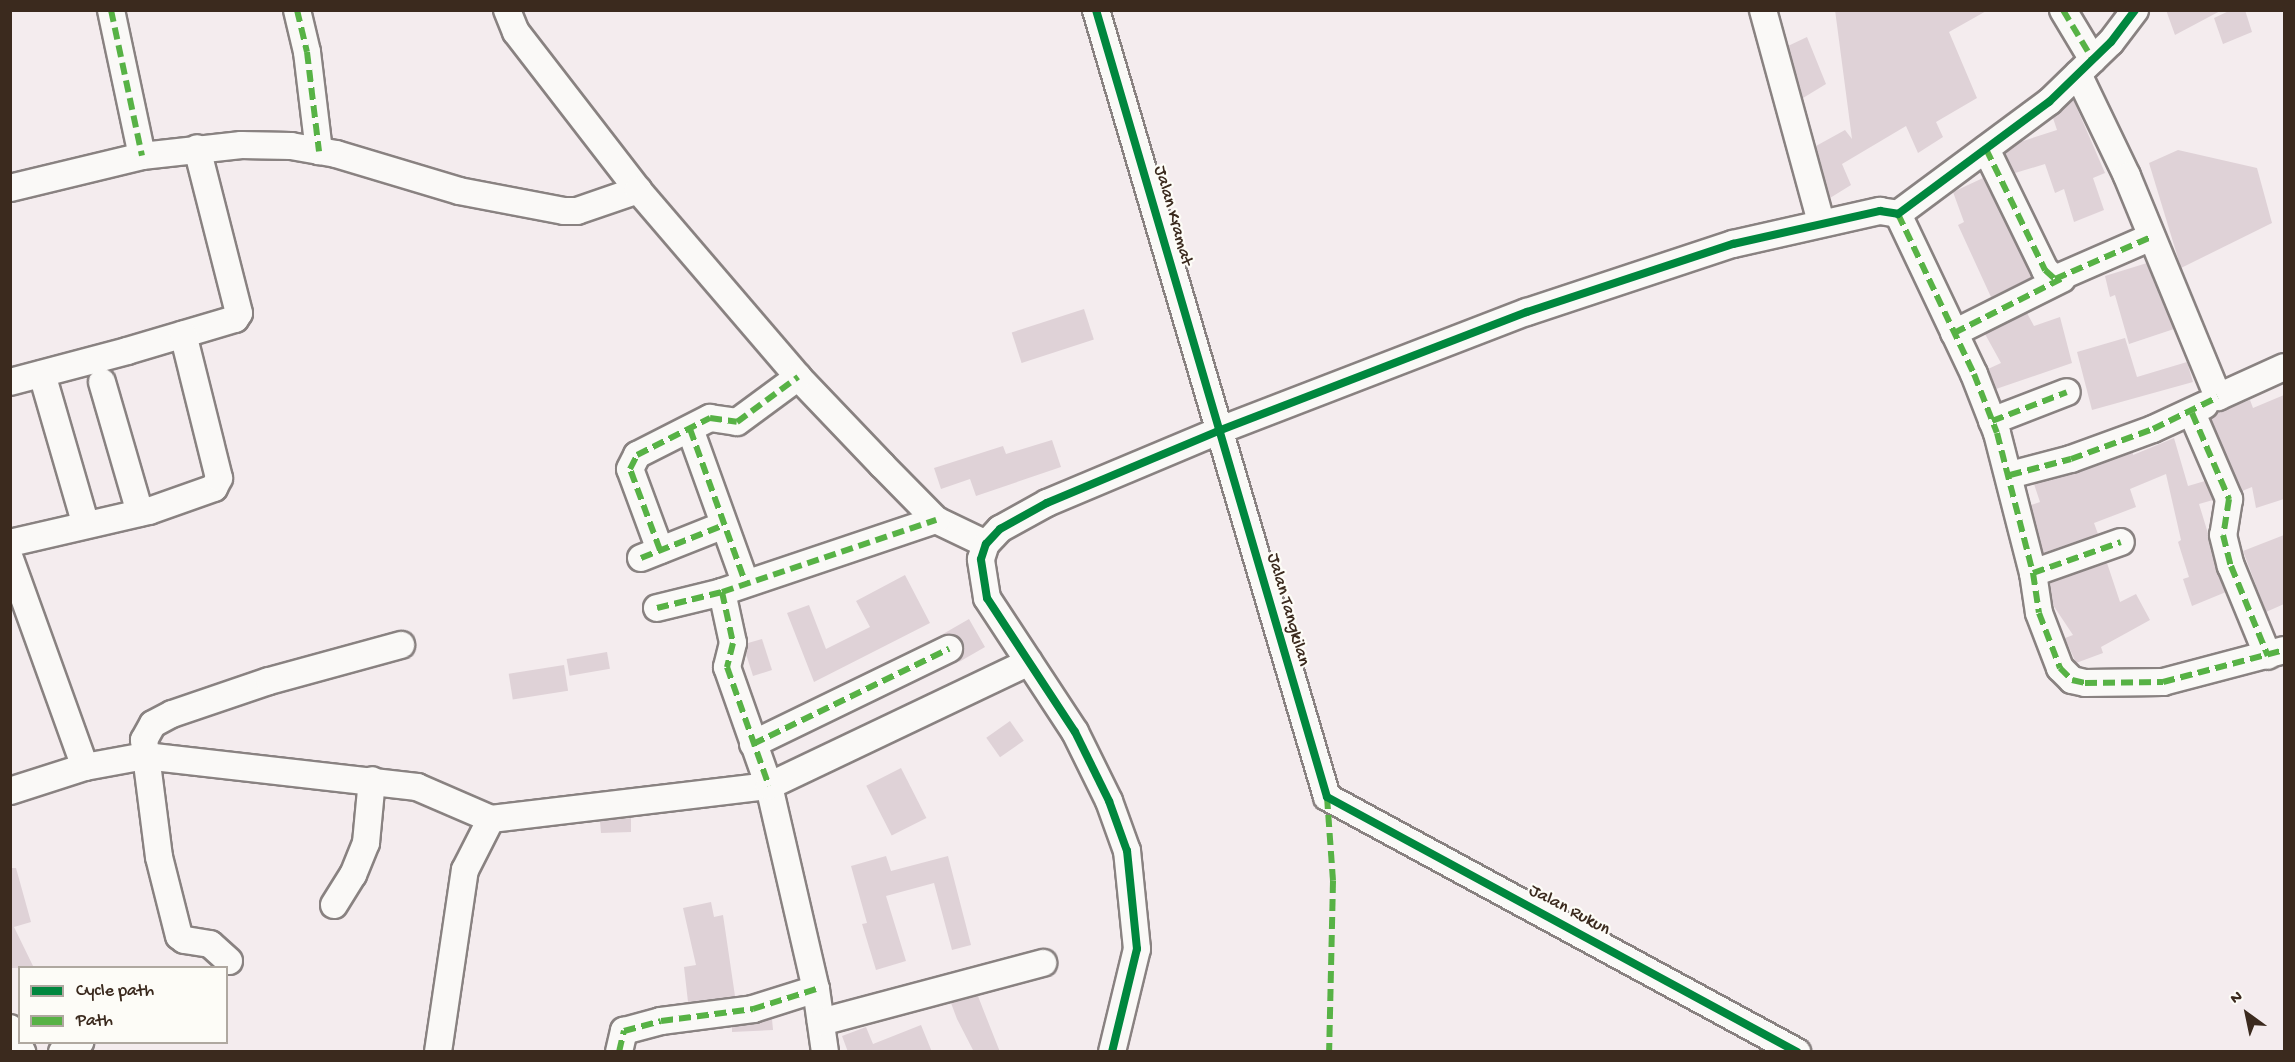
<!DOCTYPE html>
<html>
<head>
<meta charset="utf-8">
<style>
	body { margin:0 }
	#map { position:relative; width:2295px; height:1062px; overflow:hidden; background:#f4ecee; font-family:"Gochi Hand",sans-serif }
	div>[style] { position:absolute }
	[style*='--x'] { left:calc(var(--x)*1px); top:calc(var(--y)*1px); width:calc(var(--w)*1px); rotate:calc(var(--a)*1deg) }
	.building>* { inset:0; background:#dfd2d7; transform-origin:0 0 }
	.roads { filter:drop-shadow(2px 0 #898281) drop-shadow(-2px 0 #898281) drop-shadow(0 2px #898281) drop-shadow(0 -2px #898281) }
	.minor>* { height:26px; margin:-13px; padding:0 13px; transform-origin:13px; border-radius:13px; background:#faf9f7 }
	.quiet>* { height:6px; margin-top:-3px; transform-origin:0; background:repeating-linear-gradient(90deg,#57b245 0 12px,transparent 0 18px) }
	.cycleway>* { height:8px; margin:-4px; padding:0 4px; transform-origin:4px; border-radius:4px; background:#00873e }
	span { translate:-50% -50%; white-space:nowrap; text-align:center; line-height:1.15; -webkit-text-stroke:4.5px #fdfcf7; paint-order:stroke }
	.street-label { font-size:18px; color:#3b2a1e }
	.frame { position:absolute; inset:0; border:12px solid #3b2a1e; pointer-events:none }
	.legend { position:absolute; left:18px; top:966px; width:210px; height:78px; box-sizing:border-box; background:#fdfcf7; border:2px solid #afa8a0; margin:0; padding:8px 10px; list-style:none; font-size:18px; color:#3b2a1e }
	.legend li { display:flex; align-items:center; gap:12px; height:30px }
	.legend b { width:30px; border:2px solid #afa8a0 }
	.north { position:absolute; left:2217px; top:984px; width:60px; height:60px; -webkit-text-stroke:4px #fdfcf7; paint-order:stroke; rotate:327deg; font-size:16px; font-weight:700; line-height:24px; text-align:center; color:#3b2a1e }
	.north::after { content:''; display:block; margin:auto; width:21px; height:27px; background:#3b2a1e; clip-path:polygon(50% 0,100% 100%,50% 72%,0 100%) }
</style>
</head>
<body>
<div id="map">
	<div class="building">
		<i style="clip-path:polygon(1835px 10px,1988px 10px,1949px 32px,1977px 98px,1936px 122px,1943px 137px,1918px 153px,1906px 126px,1842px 164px,1851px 185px,1830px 198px,1816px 146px,1845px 130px,1852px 139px)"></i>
		<i style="clip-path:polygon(2166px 10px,2222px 10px,2175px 35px)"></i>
		<i style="clip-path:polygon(2231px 10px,2245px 10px,2252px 32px,2223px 44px,2214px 18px)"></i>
		<i style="clip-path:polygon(1807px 37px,1826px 84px,1803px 98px,1788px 46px)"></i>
		<i style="clip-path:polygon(2073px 99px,2105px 173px,2093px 178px,2104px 210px,2074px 222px,2064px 189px,2055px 193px,2045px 164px,2015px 173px,2005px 153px,2020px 142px,2057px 130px,2053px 118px)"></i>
		<i style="clip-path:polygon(2178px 150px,2257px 168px,2272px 223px,2181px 268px,2149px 163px)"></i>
		<i style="clip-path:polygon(1983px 178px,2032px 277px,1991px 297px,1958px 225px,1964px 222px,1953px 192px)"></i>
		<i style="clip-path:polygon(2147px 263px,2174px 329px,2129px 344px,2115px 295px,2110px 297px,2105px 276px)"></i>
		<i style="left:1084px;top:309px;width:32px;height:76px;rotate:72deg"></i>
		<i style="clip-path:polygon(2027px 313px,2034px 326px,2060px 317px,2072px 363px,1996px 389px,1988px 369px,2001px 363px,1985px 334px)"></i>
		<i style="clip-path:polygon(2125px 338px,2137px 377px,2187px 362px,2193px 382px,2092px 410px,2077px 352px)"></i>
		<i style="clip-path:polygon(2284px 395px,2284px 499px,2256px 508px,2252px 487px,2242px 491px,2211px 419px,2218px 412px,2250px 400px,2253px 408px)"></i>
		<i style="clip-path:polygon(2174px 438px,2188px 486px,2205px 481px,2213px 500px,2199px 504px,2226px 592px,2192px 606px,2183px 579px,2189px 577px,2178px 542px,2181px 540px,2166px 474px,2130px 489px,2136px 507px,2094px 523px,2098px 534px,2043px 553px,2031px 505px,2040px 502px,2034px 484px,2133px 452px,2133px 455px)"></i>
		<i style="clip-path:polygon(1052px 440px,1061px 467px,976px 496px,970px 479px,941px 489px,934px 468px,1003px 446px,1006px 454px)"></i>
		<i style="clip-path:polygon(2284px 535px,2284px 604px,2266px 612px,2243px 551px)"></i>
		<i style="clip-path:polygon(2107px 563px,2120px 602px,2136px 594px,2150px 620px,2101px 647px,2103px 653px,2076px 663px,2065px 638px,2073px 635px,2053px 605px,2050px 583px)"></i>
		<i style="clip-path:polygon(905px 575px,930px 623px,814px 682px,787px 613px,809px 605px,826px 649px,870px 627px,856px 601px)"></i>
		<i style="clip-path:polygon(969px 619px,985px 647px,959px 662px,964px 651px,962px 642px,957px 636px,943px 634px)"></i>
		<i style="clip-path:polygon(762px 639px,772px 670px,753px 676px,746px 654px,748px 643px)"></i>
		<i style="left:607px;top:652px;width:17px;height:41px;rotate:80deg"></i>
		<i style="left:564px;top:665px;width:26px;height:56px;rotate:81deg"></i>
		<i style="left:1010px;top:721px;width:24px;height:29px;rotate:55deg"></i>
		<i style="left:901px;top:768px;width:56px;height:39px;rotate:63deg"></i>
		<i style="clip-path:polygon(631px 818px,631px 832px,601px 833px,600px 821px)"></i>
		<i style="clip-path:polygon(886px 856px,891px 871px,948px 856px,971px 945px,952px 950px,934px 883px,886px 896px,906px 961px,876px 970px,862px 924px,867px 923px,851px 866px)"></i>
		<i style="clip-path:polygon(10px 868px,16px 868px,31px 922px,14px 927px,34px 968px,10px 968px)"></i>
		<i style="clip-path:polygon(711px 902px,714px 917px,723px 915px,735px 996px,688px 1002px,684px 967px,696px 965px,683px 908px)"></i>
		<i style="clip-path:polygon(978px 996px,983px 1009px,1000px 1052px,974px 1052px,957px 1019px,951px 1003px)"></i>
		<i style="clip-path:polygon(772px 1019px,773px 1030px,732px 1032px,732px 1027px)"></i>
		<i style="clip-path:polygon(921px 1025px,932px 1052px,848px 1052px,842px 1036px,866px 1027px,873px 1044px)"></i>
	</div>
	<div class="roads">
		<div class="minor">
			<i style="--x:111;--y:10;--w:149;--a:78"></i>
			<i style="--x:297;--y:10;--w:43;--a:76.6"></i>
			<i style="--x:307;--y:52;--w:100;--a:83.1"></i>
			<i style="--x:507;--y:10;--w:24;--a:68"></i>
			<i style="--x:516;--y:32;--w:200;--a:52.3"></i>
			<i style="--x:1096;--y:10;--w:820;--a:73.64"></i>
			<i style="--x:1327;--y:797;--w:535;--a:28.48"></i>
			<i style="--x:1763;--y:10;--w:220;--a:74.7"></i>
			<i style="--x:2063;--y:10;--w:58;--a:59"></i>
			<i style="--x:2078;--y:74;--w:113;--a:64.3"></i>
			<i style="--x:2127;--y:176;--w:239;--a:67.6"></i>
			<i style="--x:2218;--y:397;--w:72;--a:-24.4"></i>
			<i style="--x:1986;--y:149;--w:135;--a:64"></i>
			<i style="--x:2045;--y:270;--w:13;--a:42"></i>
			<i style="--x:2055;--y:279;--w:105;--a:-23.6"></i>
			<i style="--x:10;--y:188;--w:136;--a:-13.6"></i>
			<i style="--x:142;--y:156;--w:100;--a:-6.3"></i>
			<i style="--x:241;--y:145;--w:50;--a:1.1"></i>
			<i style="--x:291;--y:146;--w:46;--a:10.1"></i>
			<i style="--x:336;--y:154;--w:128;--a:16.7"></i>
			<i style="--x:459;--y:191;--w:107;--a:10.8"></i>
			<i style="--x:564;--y:211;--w:13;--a:0"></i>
			<i style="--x:577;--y:211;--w:65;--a:-19"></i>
			<i style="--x:638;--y:190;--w:246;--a:49.4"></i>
			<i style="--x:798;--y:377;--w:122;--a:46.3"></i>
			<i style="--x:882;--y:465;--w:77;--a:45.5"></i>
			<i style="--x:936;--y:520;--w:55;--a:25.6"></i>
			<i style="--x:1898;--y:214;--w:177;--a:64.6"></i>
			<i style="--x:1974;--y:374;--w:63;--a:68.7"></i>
			<i style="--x:1997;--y:433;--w:145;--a:75.6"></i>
			<i style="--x:2033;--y:573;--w:40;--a:81.5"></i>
			<i style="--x:2039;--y:613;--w:59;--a:69.1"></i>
			<i style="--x:2060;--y:668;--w:17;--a:45"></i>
			<i style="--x:2072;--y:680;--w:13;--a:13"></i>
			<i style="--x:2085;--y:683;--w:78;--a:-0.7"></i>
			<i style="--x:2163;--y:682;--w:125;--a:-14.8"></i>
			<i style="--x:1954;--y:333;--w:121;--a:-26.6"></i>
			<i style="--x:42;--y:374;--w:157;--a:73.8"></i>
			<i style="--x:10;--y:382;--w:121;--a:-14.8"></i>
			<i style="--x:127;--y:351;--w:113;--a:-16.5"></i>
			<i style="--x:235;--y:319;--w:7;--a:-56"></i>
			<i style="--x:239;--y:313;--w:170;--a:-104.3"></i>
			<i style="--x:102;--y:382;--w:136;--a:73.8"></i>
			<i style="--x:2192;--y:413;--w:94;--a:66.7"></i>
			<i style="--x:2229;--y:499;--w:36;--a:99"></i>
			<i style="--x:2223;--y:535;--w:32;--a:76"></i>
			<i style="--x:2231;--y:566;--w:97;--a:67.7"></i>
			<i style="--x:1992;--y:421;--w:80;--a:-21.1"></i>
			<i style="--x:690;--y:429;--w:163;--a:70.2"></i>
			<i style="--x:2010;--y:475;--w:63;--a:-14.7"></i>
			<i style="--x:2071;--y:459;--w:87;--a:-20.1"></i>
			<i style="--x:2153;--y:429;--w:57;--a:-24.8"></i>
			<i style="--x:10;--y:543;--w:143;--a:-13"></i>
			<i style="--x:149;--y:511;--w:69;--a:-19.5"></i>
			<i style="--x:214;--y:488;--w:11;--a:-63"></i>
			<i style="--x:219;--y:478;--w:148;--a:-104"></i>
			<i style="--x:660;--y:550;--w:86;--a:-110.3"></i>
			<i style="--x:630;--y:469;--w:16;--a:-63"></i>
			<i style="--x:637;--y:455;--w:82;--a:-26.9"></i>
			<i style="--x:710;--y:418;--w:27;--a:8"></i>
			<i style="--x:737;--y:422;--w:76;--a:-36.4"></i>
			<i style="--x:641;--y:558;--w:89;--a:-21.7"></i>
			<i style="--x:10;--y:559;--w:221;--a:70.2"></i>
			<i style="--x:2033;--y:573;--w:93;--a:-19.4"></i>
			<i style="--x:722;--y:592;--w:52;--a:77.8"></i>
			<i style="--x:733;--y:643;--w:25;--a:104"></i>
			<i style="--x:727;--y:667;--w:126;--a:70.6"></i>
			<i style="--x:769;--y:786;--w:208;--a:77"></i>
			<i style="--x:816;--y:989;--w:64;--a:81.9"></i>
			<i style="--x:657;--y:608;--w:67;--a:-13.8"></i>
			<i style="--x:722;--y:592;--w:226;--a:-18.6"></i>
			<i style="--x:753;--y:744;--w:218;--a:-25.9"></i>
			<i style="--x:10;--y:791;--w:79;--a:-17.7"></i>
			<i style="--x:85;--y:767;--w:61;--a:-10.4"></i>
			<i style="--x:145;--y:756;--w:274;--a:6.5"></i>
			<i style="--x:417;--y:787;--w:81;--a:23.4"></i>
			<i style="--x:491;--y:819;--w:280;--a:-6.8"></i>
			<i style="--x:769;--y:786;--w:288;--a:-25.5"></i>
			<i style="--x:334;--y:905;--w:36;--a:-58"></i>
			<i style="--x:353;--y:875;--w:35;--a:-68"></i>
			<i style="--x:366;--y:843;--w:63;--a:-84.6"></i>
			<i style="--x:229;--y:961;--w:25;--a:-138"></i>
			<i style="--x:210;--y:944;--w:26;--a:-171"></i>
			<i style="--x:184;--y:940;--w:6;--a:-141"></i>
			<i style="--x:179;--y:936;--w:81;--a:-104.2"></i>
			<i style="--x:159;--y:857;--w:118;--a:-97.3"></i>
			<i style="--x:144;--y:740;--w:18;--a:-61"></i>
			<i style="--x:153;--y:724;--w:21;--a:-28"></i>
			<i style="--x:172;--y:714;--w:102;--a:-18.8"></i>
			<i style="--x:269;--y:681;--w:137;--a:-15.3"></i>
			<i style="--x:821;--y:1022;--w:230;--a:-14.9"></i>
			<i style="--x:10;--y:1028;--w:27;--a:63"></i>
			<i style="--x:62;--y:1052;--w:21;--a:-29"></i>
			<i style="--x:438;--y:1052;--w:184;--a:-81.6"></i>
			<i style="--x:465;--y:870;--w:57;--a:-63"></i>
			<i style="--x:619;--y:1052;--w:22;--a:-77"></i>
			<i style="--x:624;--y:1031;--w:38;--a:-15"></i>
			<i style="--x:661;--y:1021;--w:93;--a:-7.4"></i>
			<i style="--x:753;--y:1009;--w:66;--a:-17.6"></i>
			<i style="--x:1112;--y:1052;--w:106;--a:-76.4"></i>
			<i style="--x:1137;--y:949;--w:99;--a:-95.8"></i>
			<i style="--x:1127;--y:851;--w:53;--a:-109.8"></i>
			<i style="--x:1109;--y:801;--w:77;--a:-116.2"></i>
			<i style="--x:1075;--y:732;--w:160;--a:-123.3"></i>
			<i style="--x:987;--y:598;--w:39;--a:-99"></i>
			<i style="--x:981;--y:559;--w:16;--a:-72"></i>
			<i style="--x:986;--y:544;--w:21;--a:-47"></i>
			<i style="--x:1000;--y:529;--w:54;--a:-29"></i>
			<i style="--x:1047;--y:503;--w:186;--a:-22.8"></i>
			<i style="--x:1218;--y:431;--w:331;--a:-21.1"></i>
			<i style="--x:1527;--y:312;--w:217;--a:-18.3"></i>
			<i style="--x:1733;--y:244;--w:151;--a:-12.7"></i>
			<i style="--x:1880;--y:211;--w:18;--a:9"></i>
			<i style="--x:1898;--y:214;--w:188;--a:-36.6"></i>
			<i style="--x:2049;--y:102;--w:86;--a:-44.1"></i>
			<i style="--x:2111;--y:42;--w:40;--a:-53"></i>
		</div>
	</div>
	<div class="quiet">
		<i style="--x:111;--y:10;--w:149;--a:78"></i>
		<i style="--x:297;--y:10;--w:43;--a:76.6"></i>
		<i style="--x:307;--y:52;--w:100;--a:83.1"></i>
		<i style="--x:2063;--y:10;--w:58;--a:59"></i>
		<i style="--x:1986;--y:149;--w:135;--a:64"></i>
		<i style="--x:2045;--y:270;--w:13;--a:42"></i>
		<i style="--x:2055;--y:279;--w:105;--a:-23.6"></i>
		<i style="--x:1898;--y:214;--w:177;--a:64.6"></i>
		<i style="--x:1974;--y:374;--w:63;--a:68.7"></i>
		<i style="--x:1997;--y:433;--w:145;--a:75.6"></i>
		<i style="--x:2033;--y:573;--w:40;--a:81.5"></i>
		<i style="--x:2039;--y:613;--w:59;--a:69.1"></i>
		<i style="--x:2060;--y:668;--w:17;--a:45"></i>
		<i style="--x:2072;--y:680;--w:13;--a:13"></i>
		<i style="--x:2085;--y:683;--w:78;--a:-0.7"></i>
		<i style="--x:2163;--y:682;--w:125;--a:-14.8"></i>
		<i style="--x:1954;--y:333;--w:120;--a:-26.8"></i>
		<i style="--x:2192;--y:413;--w:94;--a:66.7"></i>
		<i style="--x:2229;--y:499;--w:36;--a:99"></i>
		<i style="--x:2223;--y:535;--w:32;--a:76"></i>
		<i style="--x:2231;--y:566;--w:97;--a:67.7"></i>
		<i style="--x:1992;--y:421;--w:80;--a:-21.1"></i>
		<i style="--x:690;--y:429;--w:163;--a:70.2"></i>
		<i style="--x:2010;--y:475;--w:63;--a:-14.7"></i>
		<i style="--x:2071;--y:459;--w:87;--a:-20.1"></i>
		<i style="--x:2153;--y:429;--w:72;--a:-26.2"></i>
		<i style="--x:660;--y:550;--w:86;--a:-110.3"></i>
		<i style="--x:630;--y:469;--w:16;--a:-63"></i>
		<i style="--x:637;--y:455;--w:82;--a:-26.9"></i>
		<i style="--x:710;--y:418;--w:27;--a:8"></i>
		<i style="--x:737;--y:422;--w:76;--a:-36.4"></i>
		<i style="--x:641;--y:558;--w:89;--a:-21.7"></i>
		<i style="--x:2033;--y:573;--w:93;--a:-19.4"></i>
		<i style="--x:722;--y:592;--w:52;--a:77.8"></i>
		<i style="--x:733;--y:643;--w:25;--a:104"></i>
		<i style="--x:727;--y:667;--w:126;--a:70.6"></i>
		<i style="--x:657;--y:608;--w:67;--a:-13.8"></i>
		<i style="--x:722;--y:592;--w:226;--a:-18.6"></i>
		<i style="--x:753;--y:744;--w:218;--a:-25.9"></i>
		<i style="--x:1327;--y:797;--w:84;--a:85.9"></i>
		<i style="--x:1333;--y:881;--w:171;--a:91.3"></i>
		<i style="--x:619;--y:1052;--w:22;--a:-77"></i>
		<i style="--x:624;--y:1031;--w:38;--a:-15"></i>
		<i style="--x:661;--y:1021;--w:93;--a:-7.4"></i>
		<i style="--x:753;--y:1009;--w:66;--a:-17.6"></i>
	</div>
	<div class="cycleway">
		<i style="--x:1096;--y:10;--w:820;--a:73.64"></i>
		<i style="--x:1327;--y:797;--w:535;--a:28.48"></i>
		<i style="--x:1112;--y:1052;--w:106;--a:-76.4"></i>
		<i style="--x:1137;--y:949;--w:99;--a:-95.8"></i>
		<i style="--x:1127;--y:851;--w:53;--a:-109.8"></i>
		<i style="--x:1109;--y:801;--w:77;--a:-116.2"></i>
		<i style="--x:1075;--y:732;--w:160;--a:-123.3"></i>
		<i style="--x:987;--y:598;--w:39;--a:-99"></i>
		<i style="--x:981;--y:559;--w:16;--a:-72"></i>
		<i style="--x:986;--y:544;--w:21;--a:-47"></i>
		<i style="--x:1000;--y:529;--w:54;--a:-29"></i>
		<i style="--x:1047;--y:503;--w:186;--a:-22.8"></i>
		<i style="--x:1218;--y:431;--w:331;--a:-21.1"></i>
		<i style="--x:1527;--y:312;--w:217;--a:-18.3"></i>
		<i style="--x:1733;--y:244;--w:151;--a:-12.7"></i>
		<i style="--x:1880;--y:211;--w:18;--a:9"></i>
		<i style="--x:1898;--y:214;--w:188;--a:-36.6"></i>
		<i style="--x:2049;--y:102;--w:86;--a:-44.1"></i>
		<i style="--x:2111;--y:42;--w:40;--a:-53"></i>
	</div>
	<div class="street-label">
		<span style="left:1172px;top:216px;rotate:74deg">Jalan Kramat</span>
		<span style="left:1287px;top:610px;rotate:74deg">Jalan Tangkilan</span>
		<span style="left:1569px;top:911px;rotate:28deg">Jalan Rukun</span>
	</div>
	<div class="frame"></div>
	<ul class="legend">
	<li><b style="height:8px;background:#00873e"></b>Cycle path</li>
	<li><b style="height:8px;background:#57b245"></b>Path</li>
	</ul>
	<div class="north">N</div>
</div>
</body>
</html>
